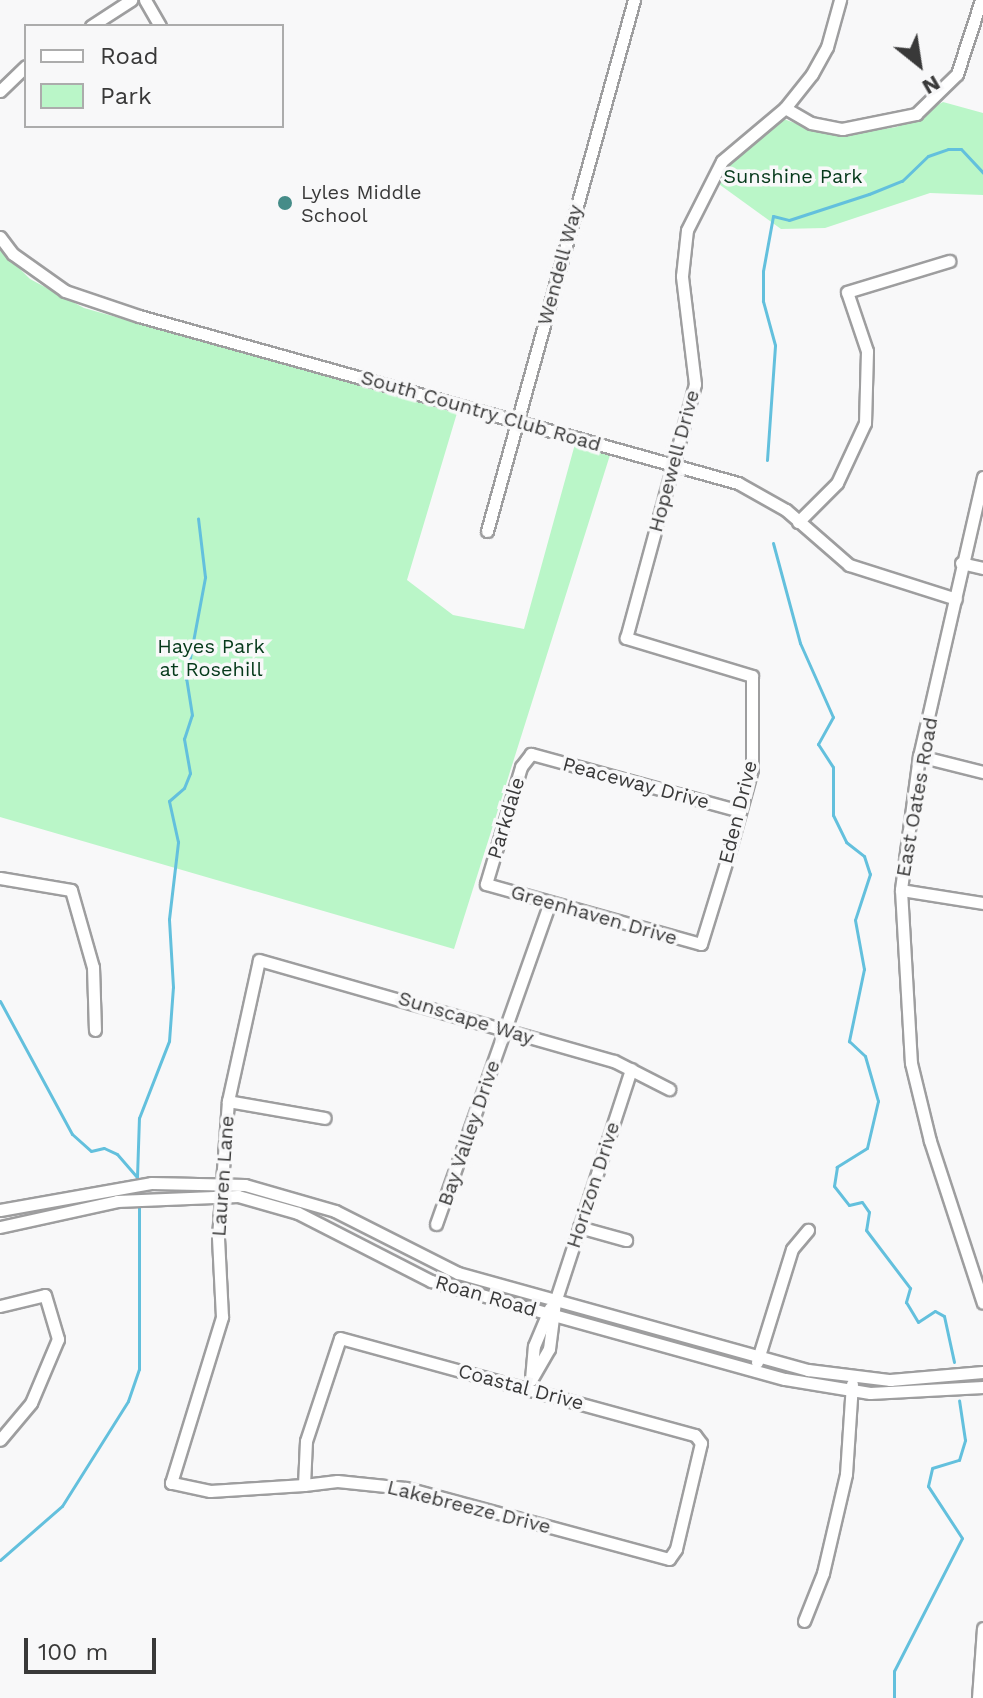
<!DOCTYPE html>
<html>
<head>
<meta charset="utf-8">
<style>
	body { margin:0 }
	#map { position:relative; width:983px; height:1698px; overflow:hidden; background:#f8f8f9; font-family:"Work Sans",sans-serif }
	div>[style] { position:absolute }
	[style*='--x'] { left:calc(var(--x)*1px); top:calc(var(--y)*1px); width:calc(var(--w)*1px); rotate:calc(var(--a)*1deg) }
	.green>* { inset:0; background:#baf6c8 }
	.stream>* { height:3px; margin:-1.5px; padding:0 1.5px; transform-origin:1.5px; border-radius:1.5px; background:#63c0dd }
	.roads { filter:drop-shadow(2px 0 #9e9e9f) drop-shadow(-2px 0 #9e9e9f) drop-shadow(0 2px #9e9e9f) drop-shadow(0 -2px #9e9e9f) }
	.minor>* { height:11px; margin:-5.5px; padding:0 5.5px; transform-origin:5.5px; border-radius:5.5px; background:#fff }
	.dots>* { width:22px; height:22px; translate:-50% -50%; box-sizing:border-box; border:4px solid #f8f8f9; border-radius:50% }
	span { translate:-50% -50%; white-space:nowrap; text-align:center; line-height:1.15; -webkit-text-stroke:7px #f8f8f9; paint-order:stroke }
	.park-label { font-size:20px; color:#05391a }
	.poi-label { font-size:20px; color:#393939 }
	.left { translate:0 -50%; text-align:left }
	.street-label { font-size:20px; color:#393939 }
	.legend { position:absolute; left:24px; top:24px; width:260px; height:104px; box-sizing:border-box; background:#f8f8f9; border:2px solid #acacac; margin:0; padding:10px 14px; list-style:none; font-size:24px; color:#393939 }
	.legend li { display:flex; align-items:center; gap:16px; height:40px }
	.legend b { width:40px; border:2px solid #acacac }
	.north { position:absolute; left:879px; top:24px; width:80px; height:80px; -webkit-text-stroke:6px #f8f8f9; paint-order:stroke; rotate:150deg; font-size:22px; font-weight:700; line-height:32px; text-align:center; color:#393939 }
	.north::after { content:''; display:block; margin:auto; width:28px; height:36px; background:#393939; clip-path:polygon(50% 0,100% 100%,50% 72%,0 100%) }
	.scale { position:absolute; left:24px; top:1638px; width:132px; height:36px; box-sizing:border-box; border:4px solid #393939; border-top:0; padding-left:10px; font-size:24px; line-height:28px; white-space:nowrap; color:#393939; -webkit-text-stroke:6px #f8f8f9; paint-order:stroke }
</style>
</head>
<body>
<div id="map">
	<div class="green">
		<i style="clip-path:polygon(943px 102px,983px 113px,983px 195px,930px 193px,825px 228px,781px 229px,716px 182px,742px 149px,781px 118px,816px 131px,849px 134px,897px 127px)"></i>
		<i style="clip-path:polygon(0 249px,30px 279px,84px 308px,457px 413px,407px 580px,453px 615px,524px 629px,575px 444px,610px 455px,454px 949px,0 817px)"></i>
	</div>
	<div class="stream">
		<i style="--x:767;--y:460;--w:115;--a:-86"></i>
		<i style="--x:775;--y:345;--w:46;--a:-105.3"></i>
		<i style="--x:763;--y:301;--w:30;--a:-90"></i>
		<i style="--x:763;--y:271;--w:56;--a:-79.7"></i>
		<i style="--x:773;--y:216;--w:16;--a:14"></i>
		<i style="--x:789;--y:220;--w:84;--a:-18"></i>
		<i style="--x:869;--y:194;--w:35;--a:-22"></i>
		<i style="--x:902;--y:181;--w:36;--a:-44"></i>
		<i style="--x:928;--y:156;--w:21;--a:-19"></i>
		<i style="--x:948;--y:149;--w:13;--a:0"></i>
		<i style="--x:961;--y:149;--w:33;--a:47"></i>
		<i style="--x:773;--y:543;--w:104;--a:74.9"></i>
		<i style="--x:800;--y:643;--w:81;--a:66"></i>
		<i style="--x:833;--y:717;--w:31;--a:119"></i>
		<i style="--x:818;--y:744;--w:27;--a:57"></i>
		<i style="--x:833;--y:767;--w:48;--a:90"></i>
		<i style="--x:833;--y:815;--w:30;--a:64"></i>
		<i style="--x:846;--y:842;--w:23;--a:38"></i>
		<i style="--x:864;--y:856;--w:19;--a:72"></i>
		<i style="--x:870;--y:874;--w:48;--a:108.1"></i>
		<i style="--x:855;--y:920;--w:50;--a:79.6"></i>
		<i style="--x:864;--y:969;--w:74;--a:101.8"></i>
		<i style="--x:849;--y:1041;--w:22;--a:43"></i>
		<i style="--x:865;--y:1056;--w:47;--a:73.9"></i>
		<i style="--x:878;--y:1101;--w:48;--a:103.2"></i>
		<i style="--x:867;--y:1148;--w:36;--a:148"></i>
		<i style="--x:837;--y:1167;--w:19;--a:99"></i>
		<i style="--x:834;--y:1186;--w:24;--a:52"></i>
		<i style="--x:849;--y:1205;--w:13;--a:-13"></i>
		<i style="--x:862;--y:1202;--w:12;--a:55"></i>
		<i style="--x:869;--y:1212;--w:18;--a:99"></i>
		<i style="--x:866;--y:1230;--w:73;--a:52.8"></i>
		<i style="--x:910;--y:1288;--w:15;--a:106"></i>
		<i style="--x:906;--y:1302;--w:23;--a:59"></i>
		<i style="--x:918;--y:1322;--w:20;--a:-33"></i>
		<i style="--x:935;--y:1311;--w:10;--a:29"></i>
		<i style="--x:944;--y:1316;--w:47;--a:77.7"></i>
		<i style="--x:0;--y:1001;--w:151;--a:61.6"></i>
		<i style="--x:72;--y:1134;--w:25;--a:42"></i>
		<i style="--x:91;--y:1151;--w:13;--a:-13"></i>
		<i style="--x:104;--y:1148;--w:14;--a:25"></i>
		<i style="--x:117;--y:1154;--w:30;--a:49"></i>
		<i style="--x:137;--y:1177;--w:59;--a:-88.1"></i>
		<i style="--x:139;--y:1118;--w:83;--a:-68.7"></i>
		<i style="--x:169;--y:1041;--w:54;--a:-85.8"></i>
		<i style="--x:173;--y:987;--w:68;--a:-93.4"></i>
		<i style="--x:169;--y:919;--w:78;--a:-83.3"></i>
		<i style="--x:178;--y:842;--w:42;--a:-102.4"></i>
		<i style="--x:169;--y:801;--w:20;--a:-41"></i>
		<i style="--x:184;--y:788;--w:16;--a:-68"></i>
		<i style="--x:190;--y:773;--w:35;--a:-100"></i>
		<i style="--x:184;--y:739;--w:25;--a:-72"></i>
		<i style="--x:192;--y:715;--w:36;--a:-99"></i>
		<i style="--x:186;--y:679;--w:104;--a:-79.4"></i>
		<i style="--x:205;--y:577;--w:59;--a:-96.8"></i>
		<i style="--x:0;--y:1560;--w:82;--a:-41.1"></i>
		<i style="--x:62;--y:1506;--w:124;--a:-57.8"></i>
		<i style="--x:128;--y:1401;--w:34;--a:-71"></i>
		<i style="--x:139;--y:1369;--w:163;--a:-90"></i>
		<i style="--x:894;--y:1698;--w:27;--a:-90"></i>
		<i style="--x:894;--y:1671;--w:149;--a:-62.9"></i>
		<i style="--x:962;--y:1538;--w:62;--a:-123.2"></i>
		<i style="--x:928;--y:1486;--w:18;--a:-77"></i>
		<i style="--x:932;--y:1468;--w:28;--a:-17"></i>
		<i style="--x:959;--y:1460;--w:21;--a:-73"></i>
		<i style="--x:965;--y:1440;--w:40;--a:-98.5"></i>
	</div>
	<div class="roads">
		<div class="minor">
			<i style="--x:145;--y:0;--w:30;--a:60"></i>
			<i style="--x:91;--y:26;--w:48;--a:-33"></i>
			<i style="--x:0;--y:91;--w:36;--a:-44"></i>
			<i style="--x:785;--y:108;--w:30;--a:30"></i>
			<i style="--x:811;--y:123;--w:32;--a:11"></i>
			<i style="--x:842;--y:129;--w:76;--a:-11.5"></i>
			<i style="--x:916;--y:114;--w:57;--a:-44.3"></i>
			<i style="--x:957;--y:74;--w:78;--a:-72"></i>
			<i style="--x:0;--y:237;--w:21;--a:53"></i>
			<i style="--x:13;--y:254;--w:64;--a:35.4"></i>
			<i style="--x:65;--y:291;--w:78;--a:18.7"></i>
			<i style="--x:139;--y:316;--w:622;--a:15.58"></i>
			<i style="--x:738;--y:483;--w:55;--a:29.4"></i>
			<i style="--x:786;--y:510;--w:84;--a:41.1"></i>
			<i style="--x:849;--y:565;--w:112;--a:17.6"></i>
			<i style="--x:983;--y:477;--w:286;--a:102.9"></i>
			<i style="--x:919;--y:756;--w:135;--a:97.7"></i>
			<i style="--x:901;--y:890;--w:173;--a:86.7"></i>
			<i style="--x:911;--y:1063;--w:80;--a:76.3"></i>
			<i style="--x:930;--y:1141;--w:170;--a:71.9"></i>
			<i style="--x:798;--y:522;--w:55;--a:-45"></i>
			<i style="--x:837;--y:483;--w:66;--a:-65"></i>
			<i style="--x:865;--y:423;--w:72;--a:-88.4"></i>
			<i style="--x:867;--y:351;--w:62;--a:-108.7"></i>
			<i style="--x:847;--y:292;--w:107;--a:-16.9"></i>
			<i style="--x:487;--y:531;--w:551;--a:-74.53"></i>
			<i style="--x:961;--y:563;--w:23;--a:13"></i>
			<i style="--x:919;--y:756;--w:66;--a:14"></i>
			<i style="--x:740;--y:811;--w:217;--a:-164.7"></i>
			<i style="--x:531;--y:754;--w:16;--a:128"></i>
			<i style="--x:521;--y:767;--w:122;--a:106.7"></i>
			<i style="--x:486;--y:884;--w:223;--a:15.6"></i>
			<i style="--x:701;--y:944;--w:92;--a:-72.9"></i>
			<i style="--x:728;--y:856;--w:90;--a:-74.6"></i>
			<i style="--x:752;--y:769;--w:93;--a:-90"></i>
			<i style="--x:752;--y:676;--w:132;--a:-163.2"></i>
			<i style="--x:626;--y:638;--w:263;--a:-74.8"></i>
			<i style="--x:695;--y:384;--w:109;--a:-96.9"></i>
			<i style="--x:682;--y:276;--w:46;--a:-83.8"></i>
			<i style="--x:687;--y:230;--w:77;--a:-63.1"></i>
			<i style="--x:722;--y:161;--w:82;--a:-40.1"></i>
			<i style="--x:785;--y:108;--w:43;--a:-51.5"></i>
			<i style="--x:812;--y:74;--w:31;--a:-61"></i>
			<i style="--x:827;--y:47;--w:49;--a:-74.5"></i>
			<i style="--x:0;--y:878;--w:72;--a:9.6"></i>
			<i style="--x:71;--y:890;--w:80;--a:74.1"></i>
			<i style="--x:93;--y:967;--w:63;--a:88.2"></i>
			<i style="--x:901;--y:890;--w:83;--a:9"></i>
			<i style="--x:228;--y:1101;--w:98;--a:9.9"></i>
			<i style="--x:0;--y:1210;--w:153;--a:-10.1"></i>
			<i style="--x:151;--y:1183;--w:94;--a:1.2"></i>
			<i style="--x:245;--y:1185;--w:94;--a:16.1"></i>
			<i style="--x:335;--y:1211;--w:138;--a:26.8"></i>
			<i style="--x:458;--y:1273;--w:363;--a:15.5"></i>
			<i style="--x:808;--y:1370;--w:83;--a:7"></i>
			<i style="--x:890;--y:1380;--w:93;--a:-4.9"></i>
			<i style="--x:436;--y:1224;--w:338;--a:-70.5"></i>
			<i style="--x:0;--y:1227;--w:120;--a:-12.5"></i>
			<i style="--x:117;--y:1201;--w:121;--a:-2.4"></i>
			<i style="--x:238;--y:1196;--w:62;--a:15.8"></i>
			<i style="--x:298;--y:1213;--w:149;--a:27.1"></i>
			<i style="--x:431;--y:1281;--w:367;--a:15.5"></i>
			<i style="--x:785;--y:1379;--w:86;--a:9.4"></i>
			<i style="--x:870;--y:1393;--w:113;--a:-3"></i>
			<i style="--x:579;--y:1227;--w:49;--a:15.5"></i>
			<i style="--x:0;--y:1306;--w:46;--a:-13.7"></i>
			<i style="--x:45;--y:1295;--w:46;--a:73.5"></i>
			<i style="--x:58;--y:1339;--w:69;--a:112.9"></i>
			<i style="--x:31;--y:1403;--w:48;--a:130"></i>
			<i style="--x:757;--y:1362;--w:118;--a:-72.8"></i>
			<i style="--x:792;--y:1249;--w:25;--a:-50"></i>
			<i style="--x:531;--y:1379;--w:33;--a:-85"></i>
			<i style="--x:534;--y:1346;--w:41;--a:-67.2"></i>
			<i style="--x:531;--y:1380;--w:36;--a:-60"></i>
			<i style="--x:549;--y:1349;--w:47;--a:-82.7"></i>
			<i style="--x:555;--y:1302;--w:245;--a:-71.9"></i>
			<i style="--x:304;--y:1485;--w:44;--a:-87.4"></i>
			<i style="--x:306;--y:1441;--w:108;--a:-71.7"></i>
			<i style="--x:340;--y:1338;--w:368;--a:15.3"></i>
			<i style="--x:695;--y:1435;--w:10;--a:53"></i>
			<i style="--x:701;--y:1443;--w:109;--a:103.3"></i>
			<i style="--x:676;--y:1549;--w:12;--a:125"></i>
			<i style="--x:669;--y:1559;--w:273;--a:-164.9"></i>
			<i style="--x:405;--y:1488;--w:68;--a:-174.1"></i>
			<i style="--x:337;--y:1481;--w:33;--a:173"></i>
			<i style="--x:304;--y:1485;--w:94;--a:176.3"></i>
			<i style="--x:210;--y:1491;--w:40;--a:-168"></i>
			<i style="--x:171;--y:1483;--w:174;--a:-72.9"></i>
			<i style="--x:222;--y:1317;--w:80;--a:-92.9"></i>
			<i style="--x:218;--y:1237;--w:136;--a:-85.8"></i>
			<i style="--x:228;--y:1101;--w:144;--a:-77.6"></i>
			<i style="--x:259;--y:960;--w:369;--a:15.9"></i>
			<i style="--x:614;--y:1061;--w:62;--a:27"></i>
			<i style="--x:804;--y:1621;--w:52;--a:-68.4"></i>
			<i style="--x:823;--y:1573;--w:102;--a:-76.9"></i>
			<i style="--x:846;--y:1474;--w:90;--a:-86.2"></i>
			<i style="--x:978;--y:1698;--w:70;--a:-85.9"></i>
		</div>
	</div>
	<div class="dots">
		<i style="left:285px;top:203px;background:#458c88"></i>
	</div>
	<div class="park-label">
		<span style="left:793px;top:176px">Sunshine Park</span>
		<span style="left:211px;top:658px">Hayes Park<br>at Rosehill</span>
	</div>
	<div class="poi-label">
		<span class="left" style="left:301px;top:204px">Lyles Middle<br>School</span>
	</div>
	<div class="street-label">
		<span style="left:560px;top:265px;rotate:-75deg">Wendell Way</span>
		<span style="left:481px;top:411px;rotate:16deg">South Country Club Road</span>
		<span style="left:674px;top:461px;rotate:-75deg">Hopewell Drive</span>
		<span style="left:636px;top:783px;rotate:15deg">Peaceway Drive</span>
		<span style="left:917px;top:797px;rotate:-80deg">East Oates Road</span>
		<span style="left:738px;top:812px;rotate:-76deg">Eden Drive</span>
		<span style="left:506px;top:818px;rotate:-73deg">Parkdale</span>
		<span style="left:594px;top:915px;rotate:16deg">Greenhaven Drive</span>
		<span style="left:466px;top:1018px;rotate:17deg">Sunscape Way</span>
		<span style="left:469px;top:1133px;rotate:-71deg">Bay Valley Drive</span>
		<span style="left:223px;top:1176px;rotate:-86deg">Lauren Lane</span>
		<span style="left:593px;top:1185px;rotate:-72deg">Horizon Drive</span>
		<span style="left:486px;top:1296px;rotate:16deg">Roan Road</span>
		<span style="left:521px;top:1387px;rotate:15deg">Coastal Drive</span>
		<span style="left:469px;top:1507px;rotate:14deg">Lakebreeze Drive</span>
	</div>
	<ul class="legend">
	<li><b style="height:10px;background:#fff"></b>Road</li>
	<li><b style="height:22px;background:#baf6c8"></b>Park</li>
	</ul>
	<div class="north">N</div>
	<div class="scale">100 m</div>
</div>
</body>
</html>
